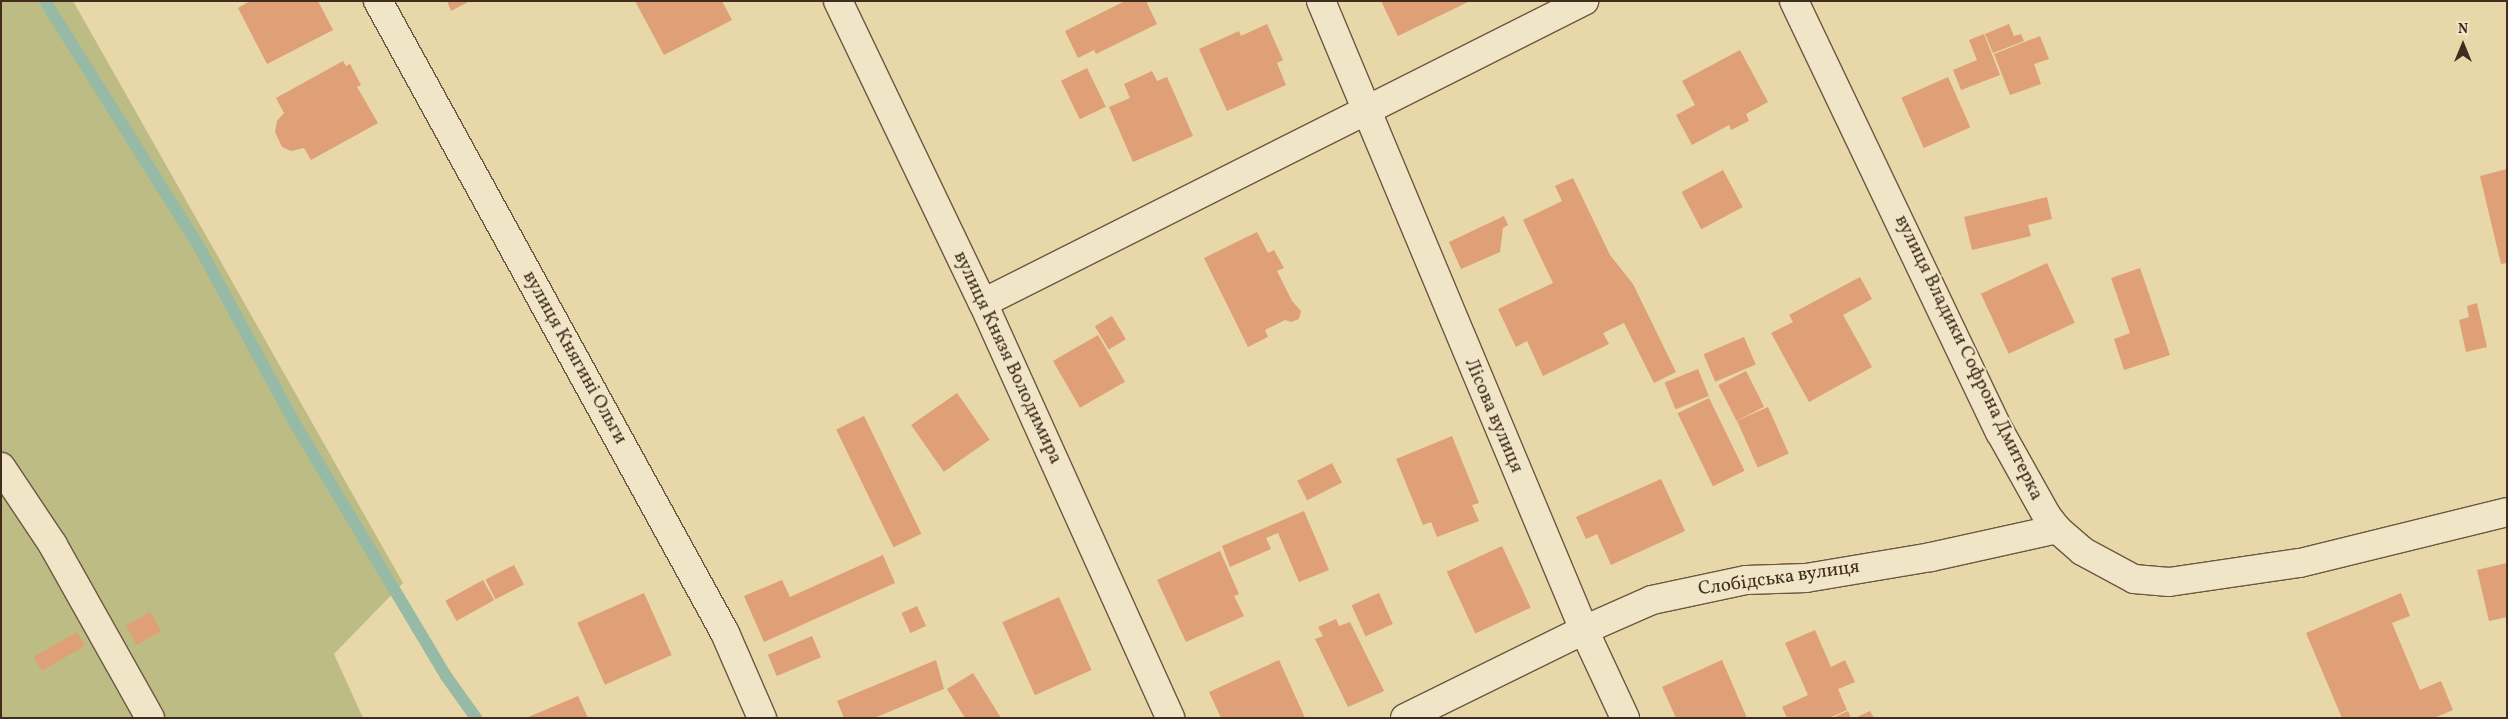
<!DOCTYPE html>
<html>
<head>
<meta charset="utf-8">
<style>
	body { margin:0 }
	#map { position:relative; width:2508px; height:719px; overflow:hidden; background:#e8d7a9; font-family:Vollkorn,serif }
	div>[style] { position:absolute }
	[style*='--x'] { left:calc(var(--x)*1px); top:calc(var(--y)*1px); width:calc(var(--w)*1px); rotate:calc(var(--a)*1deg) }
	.green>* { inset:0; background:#bdbc84 }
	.stream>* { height:12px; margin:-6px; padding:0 6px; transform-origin:6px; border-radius:6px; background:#97baa6 }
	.building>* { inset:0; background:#df9f77; transform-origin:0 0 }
	.roads { filter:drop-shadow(1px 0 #6c5740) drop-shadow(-1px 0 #6c5740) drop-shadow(0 1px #6c5740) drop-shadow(0 -1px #6c5740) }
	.minor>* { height:28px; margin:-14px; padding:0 14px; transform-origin:14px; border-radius:14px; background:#f0e5c7 }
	span { translate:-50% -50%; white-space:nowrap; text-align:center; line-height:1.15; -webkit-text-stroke:4px #f0e5c7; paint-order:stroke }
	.street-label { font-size:19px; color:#422c1d }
	.frame { position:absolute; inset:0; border:2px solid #422c1d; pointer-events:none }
	.north { position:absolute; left:2438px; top:20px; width:50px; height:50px; -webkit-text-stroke:4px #f0e5c7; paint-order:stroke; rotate:0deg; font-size:14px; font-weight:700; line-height:20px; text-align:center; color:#422c1d }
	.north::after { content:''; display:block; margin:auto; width:18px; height:22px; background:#422c1d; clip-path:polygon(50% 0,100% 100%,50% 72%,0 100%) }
</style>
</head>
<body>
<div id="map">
	<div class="green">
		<i style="clip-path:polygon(1px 1px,73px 1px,403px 583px,334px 654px,363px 718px,1px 718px)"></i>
	</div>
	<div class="stream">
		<i style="--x:45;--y:1;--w:288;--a:57.9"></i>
		<i style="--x:198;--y:245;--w:201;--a:61.5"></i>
		<i style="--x:294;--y:422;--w:296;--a:59.1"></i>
		<i style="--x:446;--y:676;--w:52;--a:54.5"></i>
	</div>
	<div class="building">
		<i style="clip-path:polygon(250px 1px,318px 1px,333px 30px,267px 64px,238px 8px)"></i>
		<i style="clip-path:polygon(447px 1px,470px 1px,451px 11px)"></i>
		<i style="clip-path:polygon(635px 1px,722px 1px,732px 20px,664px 55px)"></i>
		<i style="clip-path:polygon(1125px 1px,1146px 1px,1157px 24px,1096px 54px,1094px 50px,1078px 58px,1065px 31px)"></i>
		<i style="clip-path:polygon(1381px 1px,1470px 1px,1398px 36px)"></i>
		<i style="clip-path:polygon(1267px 24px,1283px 60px,1277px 63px,1286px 85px,1227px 111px,1199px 49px,1239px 31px,1241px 36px)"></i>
		<i style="clip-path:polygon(2009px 24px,2014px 36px,2021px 34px,2024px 41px,1993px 53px,1985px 34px)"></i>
		<i style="clip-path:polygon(1984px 34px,2000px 75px,1961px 90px,1953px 70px,1977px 60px,1969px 40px)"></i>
		<i style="clip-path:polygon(2040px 36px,2049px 59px,2034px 64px,2041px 84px,2010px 95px,1994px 54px)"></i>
		<i style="clip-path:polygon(1740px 50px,1768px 102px,1746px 114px,1749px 121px,1731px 130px,1729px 125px,1692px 145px,1676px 115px,1695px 105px,1682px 81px)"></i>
		<i style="clip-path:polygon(343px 61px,346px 66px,350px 64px,361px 85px,357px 87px,378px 123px,311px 160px,304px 148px,291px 151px,282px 147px,275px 132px,277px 121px,284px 113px,276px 98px)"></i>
		<i style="left:1087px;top:68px;width:43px;height:29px;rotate:64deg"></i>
		<i style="clip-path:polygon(1152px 71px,1157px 81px,1167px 77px,1193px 136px,1133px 162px,1109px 107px,1130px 98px,1124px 84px)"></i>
		<i style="left:1948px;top:77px;width:55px;height:51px;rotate:66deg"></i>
		<i style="clip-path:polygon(2507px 169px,2507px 263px,2501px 264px,2480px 176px)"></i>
		<i style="left:1723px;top:170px;width:42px;height:47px;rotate:62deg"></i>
		<i style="clip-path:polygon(1573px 178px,1610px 255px,1633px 284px,1676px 372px,1654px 383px,1624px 323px,1603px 333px,1609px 344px,1543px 376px,1527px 341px,1516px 347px,1498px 309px,1553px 283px,1523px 220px,1562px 201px,1555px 186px)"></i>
		<i style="clip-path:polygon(2047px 197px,2052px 219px,2028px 225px,2031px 236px,1972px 250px,1964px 217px)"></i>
		<i style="clip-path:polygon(1504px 216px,1508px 225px,1503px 228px,1500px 252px,1461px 269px,1449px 242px)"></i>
		<i style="clip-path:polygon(1257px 232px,1268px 253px,1274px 250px,1284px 268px,1277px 271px,1292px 301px,1301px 311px,1299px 319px,1291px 322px,1285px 320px,1265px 330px,1268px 337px,1248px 347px,1204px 258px)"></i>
		<i style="left:2047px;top:263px;width:66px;height:73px;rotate:65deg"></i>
		<i style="clip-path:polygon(2140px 268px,2170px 355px,2124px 370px,2114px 339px,2130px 333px,2111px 278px)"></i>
		<i style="clip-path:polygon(1860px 277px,1872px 299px,1843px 315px,1872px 367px,1809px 402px,1771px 333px,1793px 322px,1789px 315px)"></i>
		<i style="clip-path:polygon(2477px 303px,2487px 347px,2466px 352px,2459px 320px,2469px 317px,2467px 306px)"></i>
		<i style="left:1112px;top:316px;width:27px;height:20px;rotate:59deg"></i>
		<i style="left:1098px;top:335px;width:54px;height:52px;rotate:60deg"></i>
		<i style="left:1744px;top:337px;width:30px;height:44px;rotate:67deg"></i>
		<i style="left:1698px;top:369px;width:29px;height:36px;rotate:68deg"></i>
		<i style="left:1746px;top:371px;width:40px;height:31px;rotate:63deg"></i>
		<i style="left:957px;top:393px;width:57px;height:56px;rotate:55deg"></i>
		<i style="left:1709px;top:398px;width:81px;height:35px;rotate:64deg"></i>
		<i style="left:1768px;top:407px;width:51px;height:34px;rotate:66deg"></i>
		<i style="left:864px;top:416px;width:131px;height:31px;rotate:64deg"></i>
		<i style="clip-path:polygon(1452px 436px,1479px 503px,1472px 505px,1479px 521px,1437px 537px,1431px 522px,1423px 525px,1396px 459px)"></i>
		<i style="left:1332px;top:463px;width:22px;height:39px;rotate:63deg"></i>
		<i style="clip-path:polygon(1661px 479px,1685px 531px,1611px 565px,1597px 534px,1586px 539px,1576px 517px)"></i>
		<i style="clip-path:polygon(1304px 511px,1329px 570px,1299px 582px,1278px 533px,1266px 538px,1271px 549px,1230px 567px,1222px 546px)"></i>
		<i style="left:1502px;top:546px;width:68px;height:61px;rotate:65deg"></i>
		<i style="clip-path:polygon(1220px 551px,1239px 594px,1234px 596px,1244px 616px,1186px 642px,1157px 580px)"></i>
		<i style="clip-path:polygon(883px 555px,895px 583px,764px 642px,744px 596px,782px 580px,790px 597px)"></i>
		<i style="clip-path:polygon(2507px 563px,2507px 617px,2489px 621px,2477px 570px)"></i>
		<i style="left:514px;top:565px;width:22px;height:32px;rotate:63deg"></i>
		<i style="left:483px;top:580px;width:23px;height:43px;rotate:61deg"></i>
		<i style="left:644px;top:593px;width:68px;height:73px;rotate:66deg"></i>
		<i style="left:1379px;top:593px;width:34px;height:30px;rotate:66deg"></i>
		<i style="clip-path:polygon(2401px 593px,2410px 616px,2392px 623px,2420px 690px,2441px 681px,2453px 710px,2434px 718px,2342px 718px,2306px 633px)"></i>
		<i style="left:1059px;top:597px;width:80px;height:62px;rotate:66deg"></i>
		<i style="left:917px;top:606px;width:22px;height:17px;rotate:66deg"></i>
		<i style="left:150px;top:612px;width:22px;height:28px;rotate:60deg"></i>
		<i style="clip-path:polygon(1336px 619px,1339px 626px,1350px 622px,1384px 691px,1348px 707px,1315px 639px,1323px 636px,1318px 627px)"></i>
		<i style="clip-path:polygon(1815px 630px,1831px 667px,1845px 660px,1855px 682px,1838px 689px,1847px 710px,1829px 718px,1787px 718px,1782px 707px,1808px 695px,1785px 643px)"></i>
		<i style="left:77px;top:632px;width:16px;height:50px;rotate:60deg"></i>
		<i style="left:812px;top:636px;width:23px;height:48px;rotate:67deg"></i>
		<i style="clip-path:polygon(936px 660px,944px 689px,874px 718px,844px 718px,837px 701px)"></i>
		<i style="clip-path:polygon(1279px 660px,1305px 718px,1221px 718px,1209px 692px)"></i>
		<i style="clip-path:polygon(1722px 660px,1747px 718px,1676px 718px,1662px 687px)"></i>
		<i style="clip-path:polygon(973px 673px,1001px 718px,965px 718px,947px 689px)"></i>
		<i style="clip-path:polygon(578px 696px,588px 718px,526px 718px)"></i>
		<i style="clip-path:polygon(1848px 711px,1851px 718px,1832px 718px)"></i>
		<i style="clip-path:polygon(1870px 711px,1874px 718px,1855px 718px)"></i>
	</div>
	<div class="roads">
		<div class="minor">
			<i style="--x:378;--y:1;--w:721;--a:61.23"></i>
			<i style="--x:725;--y:633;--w:93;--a:66.5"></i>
			<i style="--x:838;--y:1;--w:335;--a:64.4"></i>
			<i style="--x:983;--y:303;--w:455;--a:65.7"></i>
			<i style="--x:1321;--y:1;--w:682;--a:67.31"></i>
			<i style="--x:1584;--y:630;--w:97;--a:65"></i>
			<i style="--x:1794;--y:1;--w:478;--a:64.5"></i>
			<i style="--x:2000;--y:432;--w:96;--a:60.8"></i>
			<i style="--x:2047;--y:516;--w:16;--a:52"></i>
			<i style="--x:2057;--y:529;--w:33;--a:41"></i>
			<i style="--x:2082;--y:551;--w:59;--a:28.3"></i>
			<i style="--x:2134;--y:579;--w:35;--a:5"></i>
			<i style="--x:2169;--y:582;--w:132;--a:-8.3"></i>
			<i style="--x:2300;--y:563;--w:213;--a:-13.8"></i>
			<i style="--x:983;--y:303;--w:673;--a:-26.68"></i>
			<i style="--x:1;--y:467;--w:94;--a:56.3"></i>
			<i style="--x:53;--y:545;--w:198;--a:60.7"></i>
			<i style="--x:1405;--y:718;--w:199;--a:-26.2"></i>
			<i style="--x:1584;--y:630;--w:74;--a:-23.8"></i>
			<i style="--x:1652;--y:600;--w:96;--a:-12"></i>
			<i style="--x:1746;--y:580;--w:60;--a:-1.9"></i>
			<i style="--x:1806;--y:578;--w:127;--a:-9.5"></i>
			<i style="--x:1931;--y:557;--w:129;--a:-12.5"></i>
		</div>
	</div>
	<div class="street-label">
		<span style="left:574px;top:358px;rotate:61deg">вулиця Княгині Ольги</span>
		<span style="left:1007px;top:358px;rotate:65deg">вулиця Князя Володимира</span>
		<span style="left:1968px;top:358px;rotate:64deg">вулиця Владики Софрона Дмитерка</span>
		<span style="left:1493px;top:416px;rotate:67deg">Лісова вулиця</span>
		<span style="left:1779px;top:579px;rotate:-8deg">Слобідська вулиця</span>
	</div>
	<div class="frame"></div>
	<div class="north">N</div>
</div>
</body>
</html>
